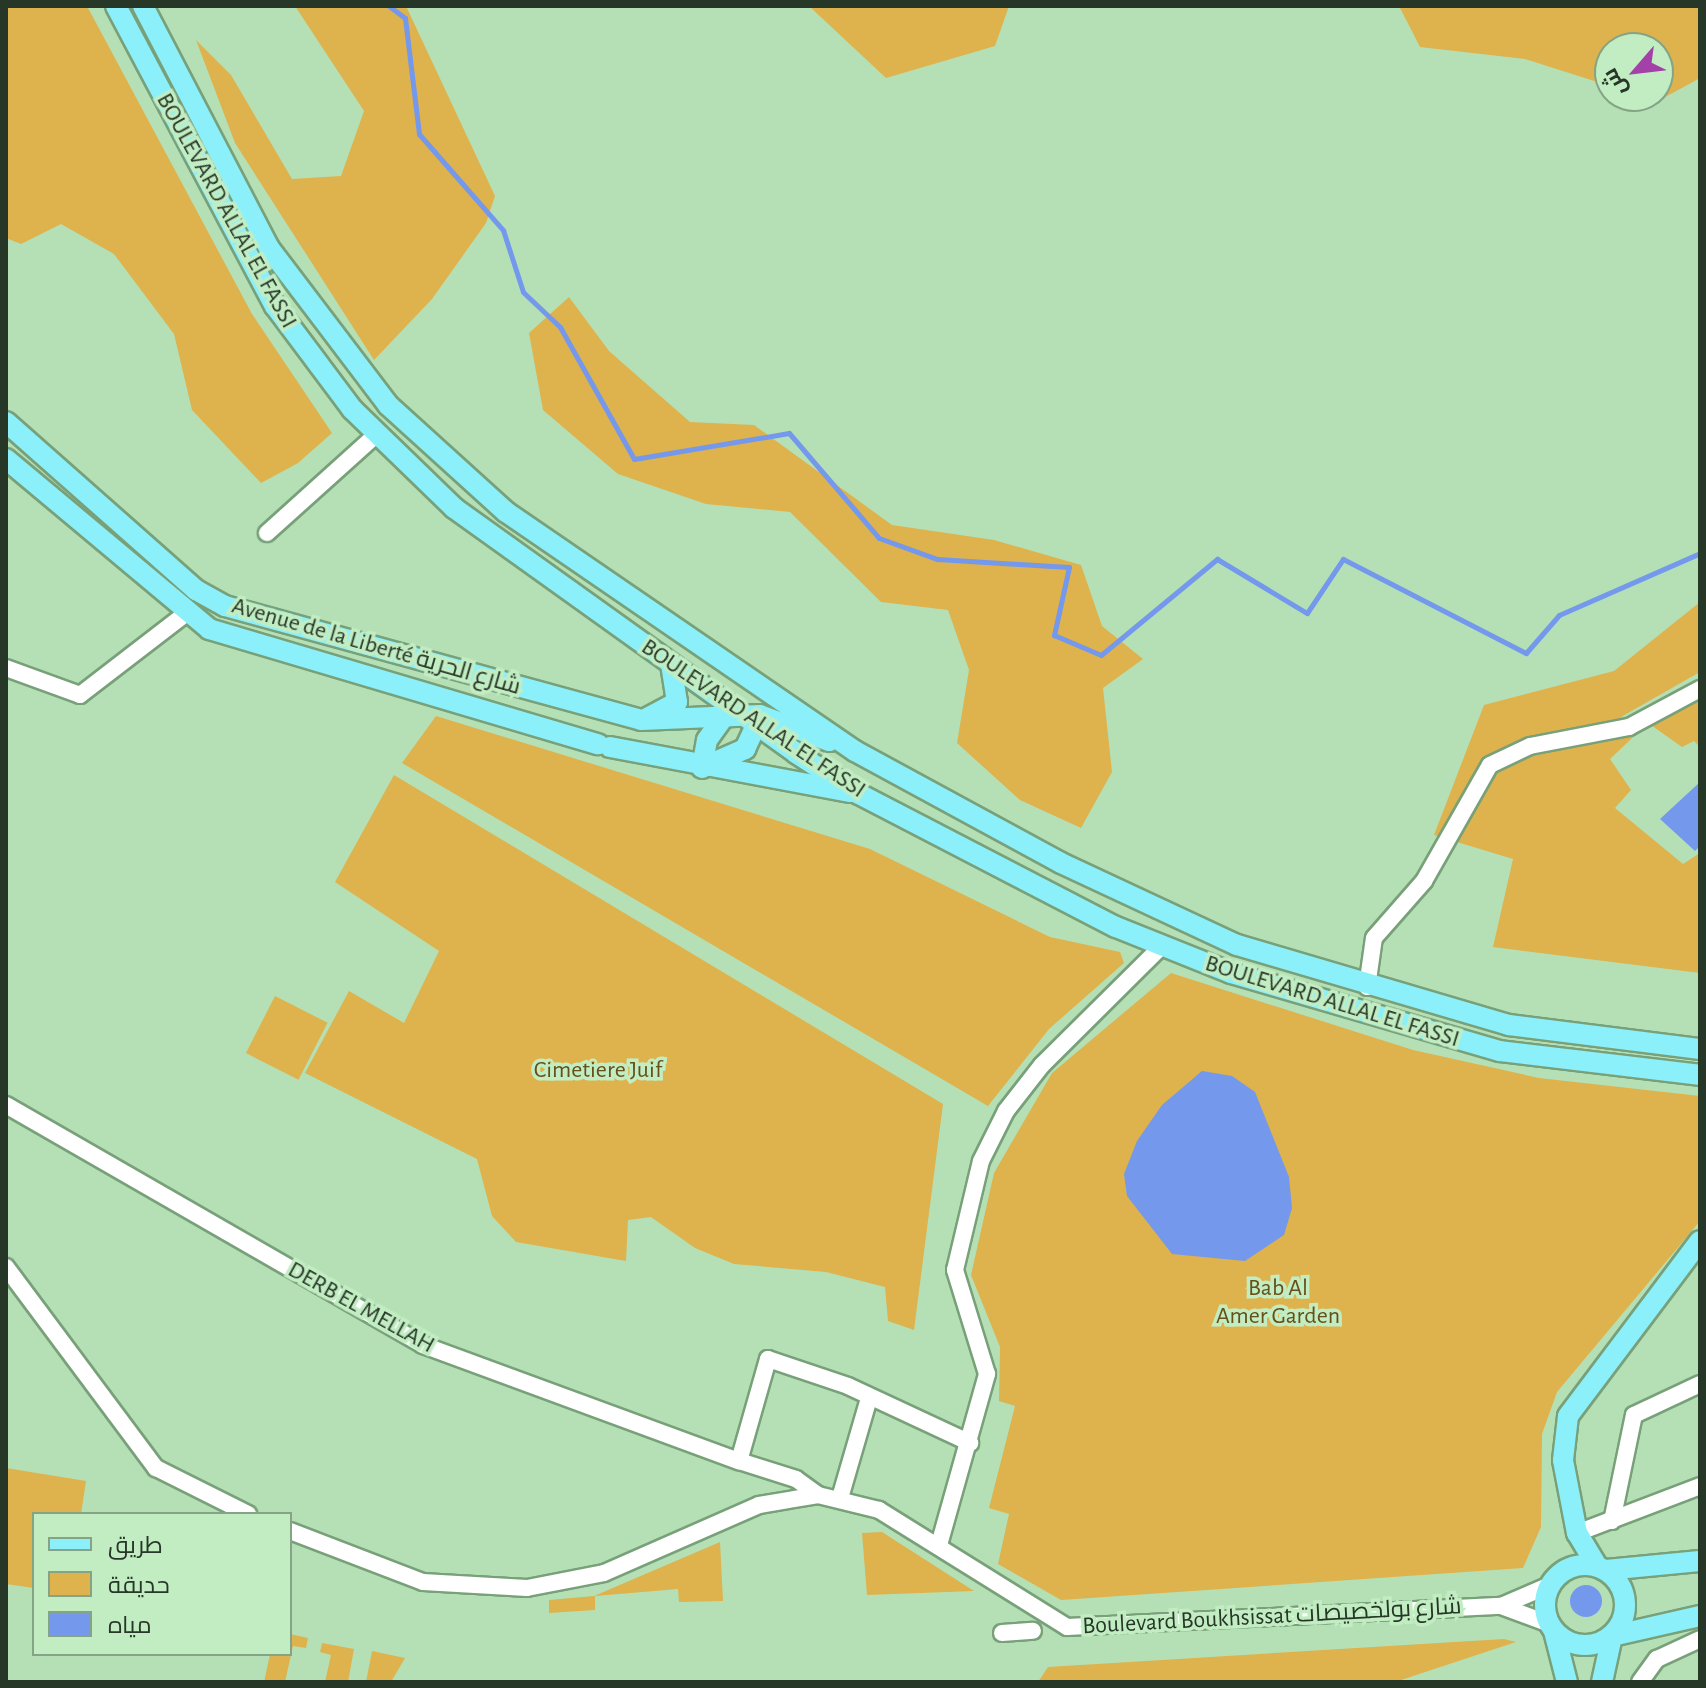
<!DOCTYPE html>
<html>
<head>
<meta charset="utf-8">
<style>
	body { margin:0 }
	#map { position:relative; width:1706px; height:1688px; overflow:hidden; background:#b5e0b6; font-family:"Alegreya Sans",Cairo,sans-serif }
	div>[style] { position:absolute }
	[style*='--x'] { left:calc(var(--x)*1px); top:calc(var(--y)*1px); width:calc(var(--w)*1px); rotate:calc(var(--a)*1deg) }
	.green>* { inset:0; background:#deb24c; transform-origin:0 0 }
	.water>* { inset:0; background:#7498ec }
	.round { border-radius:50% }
	.stream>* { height:5px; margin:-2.5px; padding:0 2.5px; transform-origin:2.5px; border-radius:2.5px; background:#7498ec }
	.roads { filter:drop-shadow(2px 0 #78a079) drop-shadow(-2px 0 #78a079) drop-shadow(0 2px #78a079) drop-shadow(0 -2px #78a079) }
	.minor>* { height:16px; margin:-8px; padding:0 8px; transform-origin:8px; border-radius:8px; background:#fff }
	.major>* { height:20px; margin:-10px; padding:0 10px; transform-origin:10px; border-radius:10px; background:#8cf0fa }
	.major>.ring { margin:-10px; padding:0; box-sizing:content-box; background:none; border:20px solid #8cf0fa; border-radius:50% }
	span { translate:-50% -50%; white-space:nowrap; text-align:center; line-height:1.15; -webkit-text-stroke:7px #c2edc3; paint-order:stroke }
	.street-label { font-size:24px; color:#273727 }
	.park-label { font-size:24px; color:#664f18 }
	.frame { position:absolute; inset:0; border:8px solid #273727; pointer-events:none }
	.legend { position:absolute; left:32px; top:1512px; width:260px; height:144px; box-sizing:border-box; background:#c2edc3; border:2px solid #84a485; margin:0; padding:10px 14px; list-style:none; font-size:24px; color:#273727 }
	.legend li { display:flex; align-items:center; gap:16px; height:40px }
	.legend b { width:40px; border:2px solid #84a485 }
	.north { position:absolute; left:1594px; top:32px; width:80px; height:80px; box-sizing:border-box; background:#c2edc3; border:2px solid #84a485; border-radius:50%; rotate:242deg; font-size:22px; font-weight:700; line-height:32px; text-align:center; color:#273727 }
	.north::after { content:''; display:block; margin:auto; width:28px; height:36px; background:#a341a8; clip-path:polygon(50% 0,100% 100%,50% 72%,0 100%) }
</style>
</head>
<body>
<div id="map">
	<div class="green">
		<i style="clip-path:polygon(6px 6px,87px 6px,252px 314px,332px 433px,298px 463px,261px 483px,192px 410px,174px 334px,114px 254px,61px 224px,21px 244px,6px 238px)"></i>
		<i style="clip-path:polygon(295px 6px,406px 6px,495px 196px,486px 223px,432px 299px,374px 360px,235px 143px,196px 40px,231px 75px,292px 179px,341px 176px,364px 111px)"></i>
		<i style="clip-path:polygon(809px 6px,1009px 6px,995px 46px,886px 78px)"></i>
		<i style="clip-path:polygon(1399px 6px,1700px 6px,1700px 78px,1658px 101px,1641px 96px,1658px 96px,1658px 48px,1610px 48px,1610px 86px,1525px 59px,1420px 47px)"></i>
		<i style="clip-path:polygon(569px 297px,609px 351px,690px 422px,754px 425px,892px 525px,994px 540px,1081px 565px,1102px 626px,1143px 659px,1103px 688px,1112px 772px,1081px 828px,1020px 800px,957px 743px,969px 670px,948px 610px,881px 602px,790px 512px,706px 504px,618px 474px,543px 410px,529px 333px)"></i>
		<i style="clip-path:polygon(1700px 602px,1700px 672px,1621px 717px,1670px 715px,1700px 699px,1700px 747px,1694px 741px,1682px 747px,1648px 723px,1610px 759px,1631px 790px,1615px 808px,1683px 864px,1700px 853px,1700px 973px,1493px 947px,1513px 859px,1434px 835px,1484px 705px,1614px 671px)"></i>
		<i style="clip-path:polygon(436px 716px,870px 849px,1050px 937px,1120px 952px,1124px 963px,1049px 1029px,988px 1106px,402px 763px)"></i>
		<i style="clip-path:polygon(394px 775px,943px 1104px,914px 1330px,888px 1321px,885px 1287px,826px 1272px,734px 1264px,695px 1248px,651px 1217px,628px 1220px,626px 1261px,516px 1242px,492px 1216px,477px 1159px,305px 1073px,349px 991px,404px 1023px,439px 951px,335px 882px)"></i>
		<i style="clip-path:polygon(1171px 973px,1413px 1050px,1539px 1078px,1700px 1096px,1700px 1221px,1557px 1392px,1542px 1434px,1541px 1527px,1523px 1568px,1061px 1600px,998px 1564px,1009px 1514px,989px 1508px,1015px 1406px,999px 1401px,1000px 1347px,971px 1275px,994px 1173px,1052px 1073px)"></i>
		<i style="left:275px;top:996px;width:59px;height:64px;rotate:27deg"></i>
		<i style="clip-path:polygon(6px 1468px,86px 1481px,81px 1514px,34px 1514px,34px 1588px,6px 1584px)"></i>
		<i style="clip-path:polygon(882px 1532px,974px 1591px,867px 1595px,862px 1533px)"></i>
		<i style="clip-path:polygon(720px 1542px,723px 1601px,679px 1602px,678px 1589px,595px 1596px,595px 1610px,549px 1613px,549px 1600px,594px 1596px)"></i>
		<i style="clip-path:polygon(290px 1634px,308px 1638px,306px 1648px,293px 1646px,285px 1682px,264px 1682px,270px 1654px,290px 1654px)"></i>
		<i style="clip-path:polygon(1504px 1639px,1516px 1642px,1395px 1682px,1038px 1682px,1048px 1667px)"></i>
		<i style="clip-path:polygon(322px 1643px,354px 1649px,348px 1682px,325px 1682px,331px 1655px,320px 1652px)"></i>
		<i style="clip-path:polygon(372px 1651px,405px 1658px,391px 1682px,366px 1682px)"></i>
	</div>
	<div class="water">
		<i style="clip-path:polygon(1700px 782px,1700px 846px,1695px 851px,1660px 819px)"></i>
		<i style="clip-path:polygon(1202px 1071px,1232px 1076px,1255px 1092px,1289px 1177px,1292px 1208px,1284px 1235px,1245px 1261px,1172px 1254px,1127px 1196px,1124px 1174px,1137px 1141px,1162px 1105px)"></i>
		<i class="round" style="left:1570px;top:1585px;width:32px;height:32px"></i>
	</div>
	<div class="stream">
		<i style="--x:389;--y:6;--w:20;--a:37"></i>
		<i style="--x:405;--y:18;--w:117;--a:83.1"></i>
		<i style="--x:419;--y:134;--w:128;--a:48.8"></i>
		<i style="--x:503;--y:230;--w:65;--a:72.1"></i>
		<i style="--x:523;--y:292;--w:51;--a:43.4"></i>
		<i style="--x:560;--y:327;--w:151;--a:60.7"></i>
		<i style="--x:634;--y:459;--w:157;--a:-9.5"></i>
		<i style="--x:789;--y:433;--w:138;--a:49.4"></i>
		<i style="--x:879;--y:538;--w:62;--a:19.9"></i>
		<i style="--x:937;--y:559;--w:132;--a:3.5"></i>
		<i style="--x:1069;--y:567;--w:70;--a:102.4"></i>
		<i style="--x:1054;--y:635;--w:51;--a:23.1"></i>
		<i style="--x:1101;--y:655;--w:151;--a:-39.6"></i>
		<i style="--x:1217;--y:559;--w:105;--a:31"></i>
		<i style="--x:1307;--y:613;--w:65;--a:-56.3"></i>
		<i style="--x:1343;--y:559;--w:206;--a:27.2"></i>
		<i style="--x:1526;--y:653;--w:50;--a:-49"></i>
		<i style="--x:1559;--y:615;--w:154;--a:-23.7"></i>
	</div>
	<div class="roads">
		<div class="minor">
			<i style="--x:267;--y:533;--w:147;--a:-42"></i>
			<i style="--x:6;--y:668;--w:79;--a:20"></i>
			<i style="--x:80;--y:695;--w:131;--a:-37.6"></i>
			<i style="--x:1367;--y:987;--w:49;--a:-81.9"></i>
			<i style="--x:1374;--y:938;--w:76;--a:-48.7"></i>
			<i style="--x:1424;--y:881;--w:133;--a:-60.4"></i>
			<i style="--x:1490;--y:765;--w:44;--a:-25.4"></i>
			<i style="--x:1530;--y:746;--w:101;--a:-10.9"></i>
			<i style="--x:1629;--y:727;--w:81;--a:-28.2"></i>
			<i style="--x:6;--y:1105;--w:481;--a:29.9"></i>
			<i style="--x:423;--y:1345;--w:337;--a:20.2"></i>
			<i style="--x:6;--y:1267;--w:251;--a:53.3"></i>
			<i style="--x:156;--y:1468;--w:103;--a:26.6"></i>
			<i style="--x:818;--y:1495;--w:27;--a:-144"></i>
			<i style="--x:796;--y:1479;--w:60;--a:-162.5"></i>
			<i style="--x:739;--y:1461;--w:106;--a:-74.1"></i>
			<i style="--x:768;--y:1359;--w:84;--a:18.6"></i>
			<i style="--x:848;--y:1386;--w:135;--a:25"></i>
			<i style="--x:840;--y:1498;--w:104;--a:-73.8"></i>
			<i style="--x:1612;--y:1521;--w:108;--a:-78.3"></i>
			<i style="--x:1634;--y:1415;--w:73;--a:-25.2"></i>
			<i style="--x:290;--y:1531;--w:142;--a:21"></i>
			<i style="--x:423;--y:1582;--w:104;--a:3.3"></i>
			<i style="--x:527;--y:1588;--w:78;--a:-11"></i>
			<i style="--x:604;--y:1573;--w:169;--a:-23.7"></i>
			<i style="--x:759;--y:1505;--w:60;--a:-9.6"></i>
			<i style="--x:818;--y:1495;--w:63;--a:13.8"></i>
			<i style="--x:879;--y:1510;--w:221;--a:31.9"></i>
			<i style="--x:1067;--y:1627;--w:435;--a:-2.8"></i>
			<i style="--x:1501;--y:1606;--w:53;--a:-23.2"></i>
			<i style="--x:1577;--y:1533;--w:132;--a:-20.9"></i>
			<i style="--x:939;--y:1545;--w:178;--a:-74.3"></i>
			<i style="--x:987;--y:1374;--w:109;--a:-107.1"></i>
			<i style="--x:955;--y:1270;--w:112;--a:-76.6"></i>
			<i style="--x:981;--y:1161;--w:56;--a:-63.4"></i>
			<i style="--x:1006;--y:1111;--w:58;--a:-52"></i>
			<i style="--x:1042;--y:1065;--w:168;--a:-44.8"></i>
			<i style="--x:1501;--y:1606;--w:52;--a:20.2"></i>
			<i style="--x:1002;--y:1633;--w:31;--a:-4"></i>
			<i style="--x:1640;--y:1682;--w:29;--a:-54"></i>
			<i style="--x:1657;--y:1659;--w:47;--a:-24.9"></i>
		</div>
		<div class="major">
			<i style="--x:116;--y:6;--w:340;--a:62.1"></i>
			<i style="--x:275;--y:306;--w:129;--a:53.2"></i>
			<i style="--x:352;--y:409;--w:142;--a:44.1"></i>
			<i style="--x:454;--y:508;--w:421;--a:35.6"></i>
			<i style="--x:796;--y:753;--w:75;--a:33.1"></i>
			<i style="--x:859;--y:794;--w:289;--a:27.4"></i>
			<i style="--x:1116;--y:927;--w:124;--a:21.8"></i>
			<i style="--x:1231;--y:973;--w:280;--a:16.2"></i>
			<i style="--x:1500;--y:1051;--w:201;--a:6.8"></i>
			<i style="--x:143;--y:6;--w:273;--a:62.5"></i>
			<i style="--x:269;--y:248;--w:197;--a:52.8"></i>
			<i style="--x:388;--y:405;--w:159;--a:42.2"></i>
			<i style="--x:506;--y:512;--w:423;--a:34.4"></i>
			<i style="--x:855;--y:751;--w:234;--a:28.5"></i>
			<i style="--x:1061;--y:863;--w:194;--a:25"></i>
			<i style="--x:1237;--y:945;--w:284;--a:16.4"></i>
			<i style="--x:1509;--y:1025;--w:193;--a:7.2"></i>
			<i style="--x:6;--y:422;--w:254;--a:41.5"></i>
			<i style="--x:196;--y:590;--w:33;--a:29"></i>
			<i style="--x:225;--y:606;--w:431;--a:15.3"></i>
			<i style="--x:641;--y:720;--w:119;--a:-2.4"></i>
			<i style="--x:760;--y:715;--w:74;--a:20.6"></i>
			<i style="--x:6;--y:459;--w:265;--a:39.9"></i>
			<i style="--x:209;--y:629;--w:406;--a:16.5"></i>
			<i style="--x:647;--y:718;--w:34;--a:-28"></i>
			<i style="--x:677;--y:702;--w:39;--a:-99"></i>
			<i style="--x:610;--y:747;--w:245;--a:10.6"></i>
			<i style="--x:706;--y:766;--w:43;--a:-23.6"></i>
			<i style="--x:745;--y:749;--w:35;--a:-65"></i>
			<i style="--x:702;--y:768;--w:28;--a:-80"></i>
			<i style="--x:707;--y:740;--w:27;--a:-54"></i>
			<i class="ring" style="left:1545px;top:1565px;width:60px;height:60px"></i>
			<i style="--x:1597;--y:1566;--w:39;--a:-121"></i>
			<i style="--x:1577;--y:1533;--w:74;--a:-100.9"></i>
			<i style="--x:1563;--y:1460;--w:44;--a:-83.5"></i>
			<i style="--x:1568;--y:1416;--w:219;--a:-53"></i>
			<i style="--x:1606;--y:1570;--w:94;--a:-5.5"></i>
			<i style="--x:1554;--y:1631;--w:53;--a:75.7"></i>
			<i style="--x:1602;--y:1682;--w:47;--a:-77.7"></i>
			<i style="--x:1612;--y:1636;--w:90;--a:-12.8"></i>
		</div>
	</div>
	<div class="street-label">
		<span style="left:226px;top:211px;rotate:61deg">BOULEVARD ALLAL EL FASSI</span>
		<span style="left:376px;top:647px;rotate:16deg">Avenue de la Liberté شارع الحرية</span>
		<span style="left:753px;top:719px;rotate:34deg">BOULEVARD ALLAL EL FASSI</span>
		<span style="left:1332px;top:1002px;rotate:17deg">BOULEVARD ALLAL EL FASSI</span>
		<span style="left:361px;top:1308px;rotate:29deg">DERB EL MELLAH</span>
		<span style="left:1272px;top:1617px;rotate:-3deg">Boulevard Boukhsissat شارع بولخصيصات</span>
	</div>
	<div class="park-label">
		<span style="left:598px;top:1071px">Cimetiere Juif</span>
		<span style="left:1278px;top:1303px">Bab Al<br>Amer Garden</span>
	</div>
	<div class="frame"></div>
	<ul class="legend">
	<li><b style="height:10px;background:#8cf0fa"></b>طريق</li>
	<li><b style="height:22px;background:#deb24c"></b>حديقة</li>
	<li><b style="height:22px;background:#7498ec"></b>مياه</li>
	</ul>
	<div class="north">ش</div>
</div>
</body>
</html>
